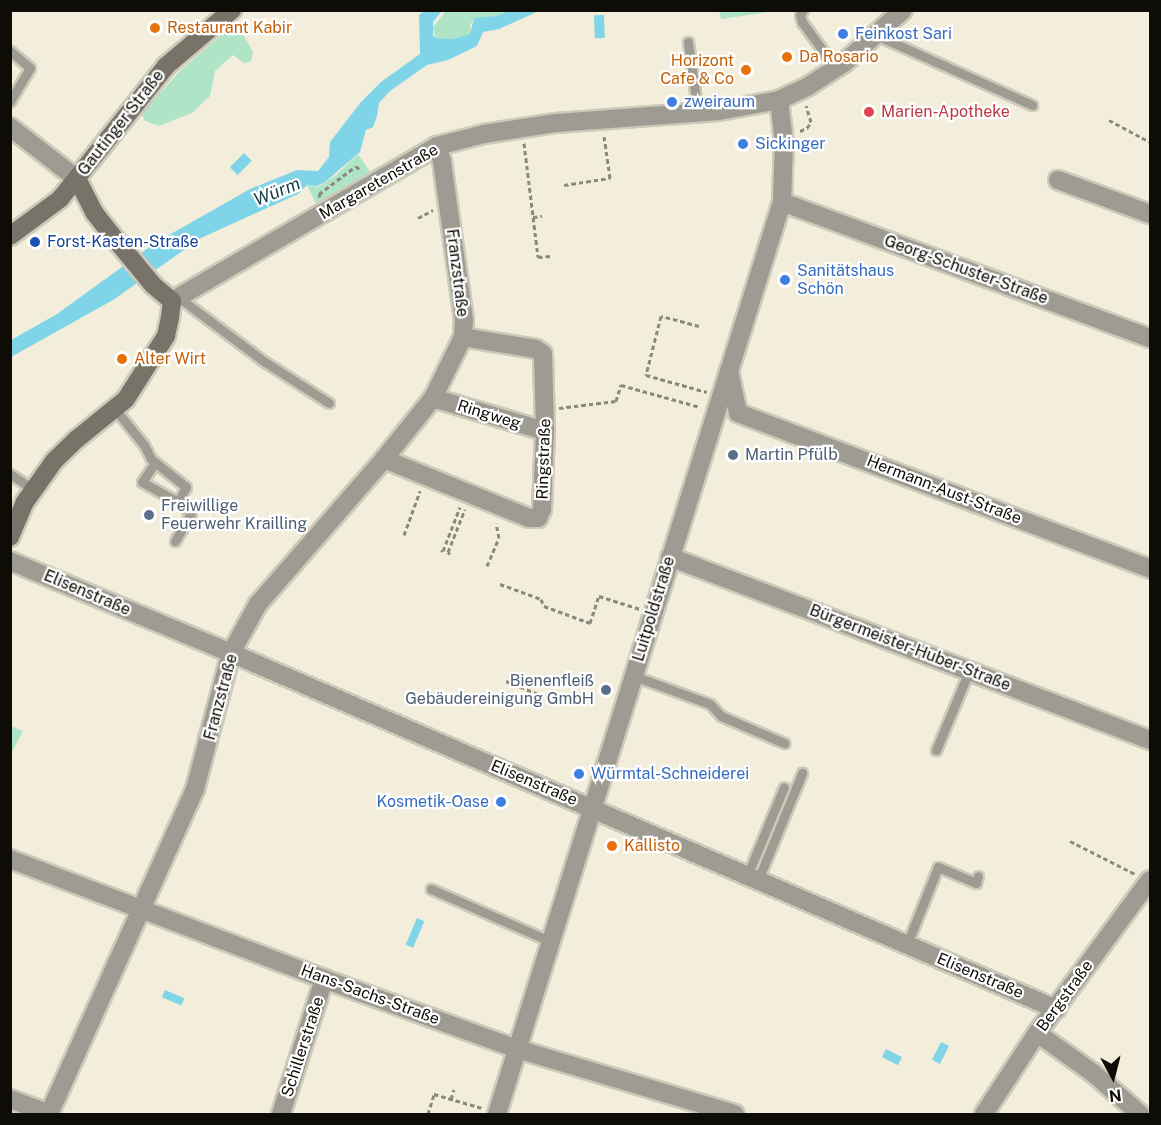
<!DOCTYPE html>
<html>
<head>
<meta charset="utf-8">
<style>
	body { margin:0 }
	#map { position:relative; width:1161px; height:1125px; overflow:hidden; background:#f2eedb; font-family:"Public Sans",sans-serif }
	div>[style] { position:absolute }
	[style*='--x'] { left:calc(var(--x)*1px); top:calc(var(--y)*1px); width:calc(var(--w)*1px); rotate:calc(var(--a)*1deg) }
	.green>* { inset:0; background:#b0e4c7 }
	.water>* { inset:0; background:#7fd5e7; transform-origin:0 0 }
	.path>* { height:3px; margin-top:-1.5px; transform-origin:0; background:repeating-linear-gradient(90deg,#8b897b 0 4.5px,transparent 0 7.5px) }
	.roads { filter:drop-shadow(2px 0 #cdcab9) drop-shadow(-2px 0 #cdcab9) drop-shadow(0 2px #cdcab9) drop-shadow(0 -2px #cdcab9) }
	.lane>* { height:9px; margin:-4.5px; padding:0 4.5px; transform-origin:4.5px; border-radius:4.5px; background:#9e9b93 }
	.street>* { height:18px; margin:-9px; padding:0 9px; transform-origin:9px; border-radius:9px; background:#9e9b93 }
	.secondary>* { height:18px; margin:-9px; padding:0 9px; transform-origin:9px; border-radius:9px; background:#777368 }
	.dots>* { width:16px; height:16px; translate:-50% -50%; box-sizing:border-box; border:3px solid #fff; border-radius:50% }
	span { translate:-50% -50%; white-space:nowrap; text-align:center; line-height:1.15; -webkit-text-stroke:4.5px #fff; paint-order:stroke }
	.food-label { font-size:16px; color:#c56008 }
	.left { translate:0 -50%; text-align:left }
	.right { translate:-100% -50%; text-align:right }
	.shop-label { font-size:16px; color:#366cbe }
	.health-label { font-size:16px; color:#be3a42 }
	.street-label { font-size:16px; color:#0d0c06 }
	.transit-label { font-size:16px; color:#164399 }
	.service-label { font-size:16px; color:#4e5e75 }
	.water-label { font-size:18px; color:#153d45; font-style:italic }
	.frame { position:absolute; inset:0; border:12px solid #0d0c06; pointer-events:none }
	.north { position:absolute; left:1083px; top:1047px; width:60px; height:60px; -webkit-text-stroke:4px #fff; paint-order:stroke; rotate:173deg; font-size:16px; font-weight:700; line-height:24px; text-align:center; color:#0d0c06 }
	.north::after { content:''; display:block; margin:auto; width:21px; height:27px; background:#0d0c06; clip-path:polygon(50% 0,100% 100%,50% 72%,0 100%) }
</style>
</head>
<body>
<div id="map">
	<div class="green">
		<i style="clip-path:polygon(446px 11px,508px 11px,496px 16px,474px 19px,470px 25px,471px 34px,453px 39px,435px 38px,433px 27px)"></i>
		<i style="clip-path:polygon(719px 11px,719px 10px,775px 11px,721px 19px)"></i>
		<i style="clip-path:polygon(240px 29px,253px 52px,251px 61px,244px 63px,233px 55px,215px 71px,210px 96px,192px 113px,159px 126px,145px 121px,142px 115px,145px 110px,180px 71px,226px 31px)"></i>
		<i style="clip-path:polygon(358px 154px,371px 173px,316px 203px,307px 185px,318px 187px,336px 175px)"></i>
		<i style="clip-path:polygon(11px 726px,23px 731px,11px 754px)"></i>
	</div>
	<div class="water">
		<i style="clip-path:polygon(424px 11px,442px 11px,433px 22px,433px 35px,435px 38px,453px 39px,470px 34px,474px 18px,496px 16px,508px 11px,539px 11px,499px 29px,483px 32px,477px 46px,448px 60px,427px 65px,390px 91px,379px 103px,377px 116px,373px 127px,366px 130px,360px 152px,325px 182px,317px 186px,307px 185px,298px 194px,201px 238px,113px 300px,11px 357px,11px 340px,57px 314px,155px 243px,250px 189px,297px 170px,318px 171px,329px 157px,330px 142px,361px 102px,381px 82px,420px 54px,419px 15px)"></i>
		<i style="left:604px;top:15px;width:23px;height:10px;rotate:88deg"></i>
		<i style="left:244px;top:153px;width:11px;height:20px;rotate:45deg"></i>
		<i style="left:417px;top:918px;width:8px;height:29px;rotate:23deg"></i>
		<i style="left:165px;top:990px;width:21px;height:8px;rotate:23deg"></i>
		<i style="left:941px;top:1042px;width:9px;height:20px;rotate:27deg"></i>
		<i style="left:886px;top:1049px;width:18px;height:9px;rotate:27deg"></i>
	</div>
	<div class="path">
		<i style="--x:1109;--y:120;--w:47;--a:28.2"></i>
		<i style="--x:800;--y:131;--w:8;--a:-23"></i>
		<i style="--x:807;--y:128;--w:7;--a:-56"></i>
		<i style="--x:811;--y:122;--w:17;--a:-107"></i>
		<i style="--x:524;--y:143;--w:115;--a:83"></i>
		<i style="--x:538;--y:257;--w:13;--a:-4"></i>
		<i style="--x:564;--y:185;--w:47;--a:-8.7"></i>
		<i style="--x:610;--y:178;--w:42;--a:-98.1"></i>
		<i style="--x:320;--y:197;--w:3;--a:-108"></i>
		<i style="--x:319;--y:194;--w:46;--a:-37.1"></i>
		<i style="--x:356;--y:166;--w:8;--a:45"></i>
		<i style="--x:533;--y:217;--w:9;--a:-6"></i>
		<i style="--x:418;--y:218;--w:17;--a:-28"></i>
		<i style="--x:699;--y:326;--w:39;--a:-165"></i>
		<i style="--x:661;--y:316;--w:61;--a:104.3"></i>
		<i style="--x:646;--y:375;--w:63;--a:15.6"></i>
		<i style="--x:559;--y:408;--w:57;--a:-7"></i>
		<i style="--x:616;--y:401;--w:17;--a:-73"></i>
		<i style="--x:621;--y:385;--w:82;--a:15.6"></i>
		<i style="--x:404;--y:535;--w:47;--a:-70"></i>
		<i style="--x:441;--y:550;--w:2;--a:27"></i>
		<i style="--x:443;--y:551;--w:47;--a:-68.9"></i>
		<i style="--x:450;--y:554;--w:3;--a:-135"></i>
		<i style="--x:448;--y:552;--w:46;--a:-68.4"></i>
		<i style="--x:487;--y:566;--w:30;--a:-67"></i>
		<i style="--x:499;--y:538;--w:15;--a:-101"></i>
		<i style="--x:500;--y:584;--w:44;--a:20.1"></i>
		<i style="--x:541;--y:599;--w:8;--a:67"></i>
		<i style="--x:544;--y:606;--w:49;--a:20.3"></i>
		<i style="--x:590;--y:623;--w:28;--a:-72"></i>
		<i style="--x:599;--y:596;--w:43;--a:17.6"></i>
		<i style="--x:506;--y:681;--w:38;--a:22"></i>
		<i style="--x:1070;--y:841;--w:73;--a:26.9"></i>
		<i style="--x:451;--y:1099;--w:10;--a:-73"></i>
		<i style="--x:428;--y:1114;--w:21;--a:-73"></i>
		<i style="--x:434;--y:1094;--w:50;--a:16.3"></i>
	</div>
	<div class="roads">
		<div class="lane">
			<i style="--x:803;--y:10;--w:6;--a:121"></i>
			<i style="--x:800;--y:15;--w:7;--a:74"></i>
			<i style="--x:802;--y:22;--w:58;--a:54.1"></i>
			<i style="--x:878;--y:36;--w:169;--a:24.1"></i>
			<i style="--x:688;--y:42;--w:72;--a:82"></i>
			<i style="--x:10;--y:51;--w:26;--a:40"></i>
			<i style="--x:30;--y:68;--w:39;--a:121"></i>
			<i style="--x:178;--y:297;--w:109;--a:36.8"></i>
			<i style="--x:265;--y:362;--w:76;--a:32.6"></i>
			<i style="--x:115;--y:409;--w:46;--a:51.1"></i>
			<i style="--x:144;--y:445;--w:16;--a:63"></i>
			<i style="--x:151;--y:459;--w:45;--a:38.7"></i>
			<i style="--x:186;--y:487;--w:17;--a:118"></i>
			<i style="--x:178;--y:502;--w:41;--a:-150.9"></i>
			<i style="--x:142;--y:482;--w:23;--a:-56"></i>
			<i style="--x:10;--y:474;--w:27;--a:33"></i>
			<i style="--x:175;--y:541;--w:32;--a:-60"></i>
			<i style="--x:191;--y:513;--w:17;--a:-140"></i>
			<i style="--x:634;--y:676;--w:81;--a:20.2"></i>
			<i style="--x:710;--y:704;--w:16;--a:47"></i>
			<i style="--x:721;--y:716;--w:69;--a:23.2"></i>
			<i style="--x:936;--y:750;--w:86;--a:-67.3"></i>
			<i style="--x:747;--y:876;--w:96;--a:-67.4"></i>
			<i style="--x:758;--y:880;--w:116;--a:-67.6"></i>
			<i style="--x:431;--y:889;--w:132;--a:23.7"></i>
			<i style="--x:907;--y:944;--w:83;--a:-68.1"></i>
			<i style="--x:938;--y:867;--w:41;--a:22.8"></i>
			<i style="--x:976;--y:883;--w:7;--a:-74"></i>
		</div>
		<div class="street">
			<i style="--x:10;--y:127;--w:85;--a:37.8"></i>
			<i style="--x:1058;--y:180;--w:98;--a:20.3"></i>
			<i style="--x:782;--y:202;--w:392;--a:20.3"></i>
			<i style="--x:172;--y:301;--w:307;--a:-30.3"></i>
			<i style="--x:437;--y:146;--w:49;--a:-14.3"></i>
			<i style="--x:484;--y:134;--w:73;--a:-8.7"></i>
			<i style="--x:556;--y:123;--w:163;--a:-4.2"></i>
			<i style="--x:719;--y:111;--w:61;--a:-10.4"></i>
			<i style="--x:779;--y:100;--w:31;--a:-25"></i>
			<i style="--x:807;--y:87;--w:44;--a:-33"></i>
			<i style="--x:844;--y:63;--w:79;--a:-41.9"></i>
			<i style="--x:729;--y:371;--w:43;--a:77.9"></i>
			<i style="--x:738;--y:413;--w:441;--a:20.7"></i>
			<i style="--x:433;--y:398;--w:117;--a:16.4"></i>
			<i style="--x:384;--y:459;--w:157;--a:22.1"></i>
			<i style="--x:529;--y:518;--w:9;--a:0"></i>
			<i style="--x:538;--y:518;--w:10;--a:-66"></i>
			<i style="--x:542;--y:509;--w:78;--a:-87.8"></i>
			<i style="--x:545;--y:431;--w:77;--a:-91.5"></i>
			<i style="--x:543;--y:354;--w:9;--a:-144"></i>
			<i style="--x:536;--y:349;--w:74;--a:-170.7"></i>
			<i style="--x:670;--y:557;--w:514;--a:20.87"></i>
			<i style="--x:10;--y:561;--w:239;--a:22.6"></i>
			<i style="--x:231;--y:653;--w:899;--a:23.34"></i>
			<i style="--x:10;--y:859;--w:336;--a:20.9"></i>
			<i style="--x:324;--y:979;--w:205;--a:19.9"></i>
			<i style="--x:517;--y:1049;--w:227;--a:16.6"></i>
			<i style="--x:1037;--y:1033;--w:69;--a:35.5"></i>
			<i style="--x:1093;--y:1073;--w:62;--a:41.1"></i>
			<i style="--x:10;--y:1099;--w:43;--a:20.6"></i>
			<i style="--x:49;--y:1114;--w:356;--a:-65.8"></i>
			<i style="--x:195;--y:789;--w:141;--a:-75.2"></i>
			<i style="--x:231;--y:653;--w:56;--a:-61.1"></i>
			<i style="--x:258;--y:604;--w:192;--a:-49"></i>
			<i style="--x:384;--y:459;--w:78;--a:-51.2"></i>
			<i style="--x:433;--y:398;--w:68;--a:-63.8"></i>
			<i style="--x:463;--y:337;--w:17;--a:-87"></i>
			<i style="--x:464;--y:320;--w:161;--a:-97.9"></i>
			<i style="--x:442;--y:161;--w:16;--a:-108"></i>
			<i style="--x:281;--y:1114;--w:142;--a:-72.3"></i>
			<i style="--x:497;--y:1114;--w:955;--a:-72.65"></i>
			<i style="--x:782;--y:202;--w:59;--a:-88.1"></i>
			<i style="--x:784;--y:143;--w:43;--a:-96.6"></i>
			<i style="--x:984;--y:1114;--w:97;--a:-56.8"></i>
			<i style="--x:1037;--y:1033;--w:190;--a:-53.6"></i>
		</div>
		<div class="secondary">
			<i style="--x:10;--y:236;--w:62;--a:-36.5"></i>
			<i style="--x:60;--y:199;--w:170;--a:-51.4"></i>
			<i style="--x:166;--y:66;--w:87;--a:-40.3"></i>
			<i style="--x:10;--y:537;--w:38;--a:-67"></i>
			<i style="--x:25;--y:502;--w:50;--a:-54.7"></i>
			<i style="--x:54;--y:461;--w:32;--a:-44"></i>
			<i style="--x:77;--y:439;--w:63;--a:-39.2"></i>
			<i style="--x:126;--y:399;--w:75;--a:-57.6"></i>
			<i style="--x:166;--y:336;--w:19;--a:-78"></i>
			<i style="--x:170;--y:317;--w:16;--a:-83"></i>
			<i style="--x:172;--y:301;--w:25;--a:-140"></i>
			<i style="--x:153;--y:285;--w:66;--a:-129.5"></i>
			<i style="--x:111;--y:234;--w:28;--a:-128"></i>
			<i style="--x:94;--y:212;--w:37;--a:-117"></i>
		</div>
	</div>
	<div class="dots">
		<i style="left:155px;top:28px;background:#e8710a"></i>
		<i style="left:843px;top:34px;background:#3f7fe0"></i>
		<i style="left:787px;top:57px;background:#e8710a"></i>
		<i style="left:746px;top:70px;background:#e8710a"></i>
		<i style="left:672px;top:102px;background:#3f7fe0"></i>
		<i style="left:869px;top:112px;background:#e0444e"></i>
		<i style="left:743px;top:144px;background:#3f7fe0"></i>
		<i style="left:35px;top:242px;background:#1a4fb4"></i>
		<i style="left:785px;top:280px;background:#3f7fe0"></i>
		<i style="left:122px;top:359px;background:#e8710a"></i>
		<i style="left:733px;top:455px;background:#5c6f8a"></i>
		<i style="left:149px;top:515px;background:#5c6f8a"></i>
		<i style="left:606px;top:690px;background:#5c6f8a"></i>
		<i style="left:579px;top:774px;background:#3f7fe0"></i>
		<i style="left:501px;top:802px;background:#3f7fe0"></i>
		<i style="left:612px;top:846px;background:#e8710a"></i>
	</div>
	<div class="food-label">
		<span class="left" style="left:167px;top:28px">Restaurant Kabir</span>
		<span class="left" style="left:799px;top:57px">Da Rosario</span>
		<span class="right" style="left:734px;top:70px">Horizont<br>Cafe &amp; Co</span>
		<span class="left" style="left:134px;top:359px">Alter Wirt</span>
		<span class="left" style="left:624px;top:846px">Kallisto</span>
	</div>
	<div class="shop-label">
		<span class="left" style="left:855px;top:34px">Feinkost Sari</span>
		<span class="left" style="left:684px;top:102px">zweiraum</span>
		<span class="left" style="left:755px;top:144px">Sickinger</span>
		<span class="left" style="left:797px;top:280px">Sanitätshaus<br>Schön</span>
		<span class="left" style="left:591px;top:774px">Würmtal-Schneiderei</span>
		<span class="right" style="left:489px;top:802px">Kosmetik-Oase</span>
	</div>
	<div class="health-label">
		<span class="left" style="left:881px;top:112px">Marien-Apotheke</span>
	</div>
	<div class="street-label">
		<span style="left:121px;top:123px;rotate:-52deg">Gautinger Straße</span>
		<span style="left:379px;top:182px;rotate:-30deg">Margaretenstraße</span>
		<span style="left:966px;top:270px;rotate:20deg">Georg-Schuster-Straße</span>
		<span style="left:457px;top:273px;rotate:83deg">Franzstraße</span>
		<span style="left:489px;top:415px;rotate:17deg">Ringweg</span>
		<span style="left:544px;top:459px;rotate:-88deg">Ringstraße</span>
		<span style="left:944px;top:490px;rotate:21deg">Hermann-Aust-Straße</span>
		<span style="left:87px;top:593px;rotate:23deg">Elisenstraße</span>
		<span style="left:654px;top:609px;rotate:-73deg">Luitpoldstraße</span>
		<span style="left:910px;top:648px;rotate:21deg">Bürgermeister-Huber-Straße</span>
		<span style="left:221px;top:697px;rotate:-75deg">Franzstraße</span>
		<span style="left:534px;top:783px;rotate:23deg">Elisenstraße</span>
		<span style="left:980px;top:976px;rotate:23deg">Elisenstraße</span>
		<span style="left:370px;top:995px;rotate:20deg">Hans-Sachs-Straße</span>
		<span style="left:1065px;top:996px;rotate:-54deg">Bergstraße</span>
		<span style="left:303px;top:1047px;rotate:-72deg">Schillerstraße</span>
	</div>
	<div class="transit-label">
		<span class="left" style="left:47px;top:242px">Forst-Kasten-Straße</span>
	</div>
	<div class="service-label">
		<span class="left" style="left:745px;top:455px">Martin Pfülb</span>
		<span class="left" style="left:161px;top:515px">Freiwillige<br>Feuerwehr Krailling</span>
		<span class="right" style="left:594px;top:690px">Bienenfleiß<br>Gebäudereinigung GmbH</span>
	</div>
	<div class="water-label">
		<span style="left:277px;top:192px;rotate:-22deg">Würm</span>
	</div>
	<div class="frame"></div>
	<div class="north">N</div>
</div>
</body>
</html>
